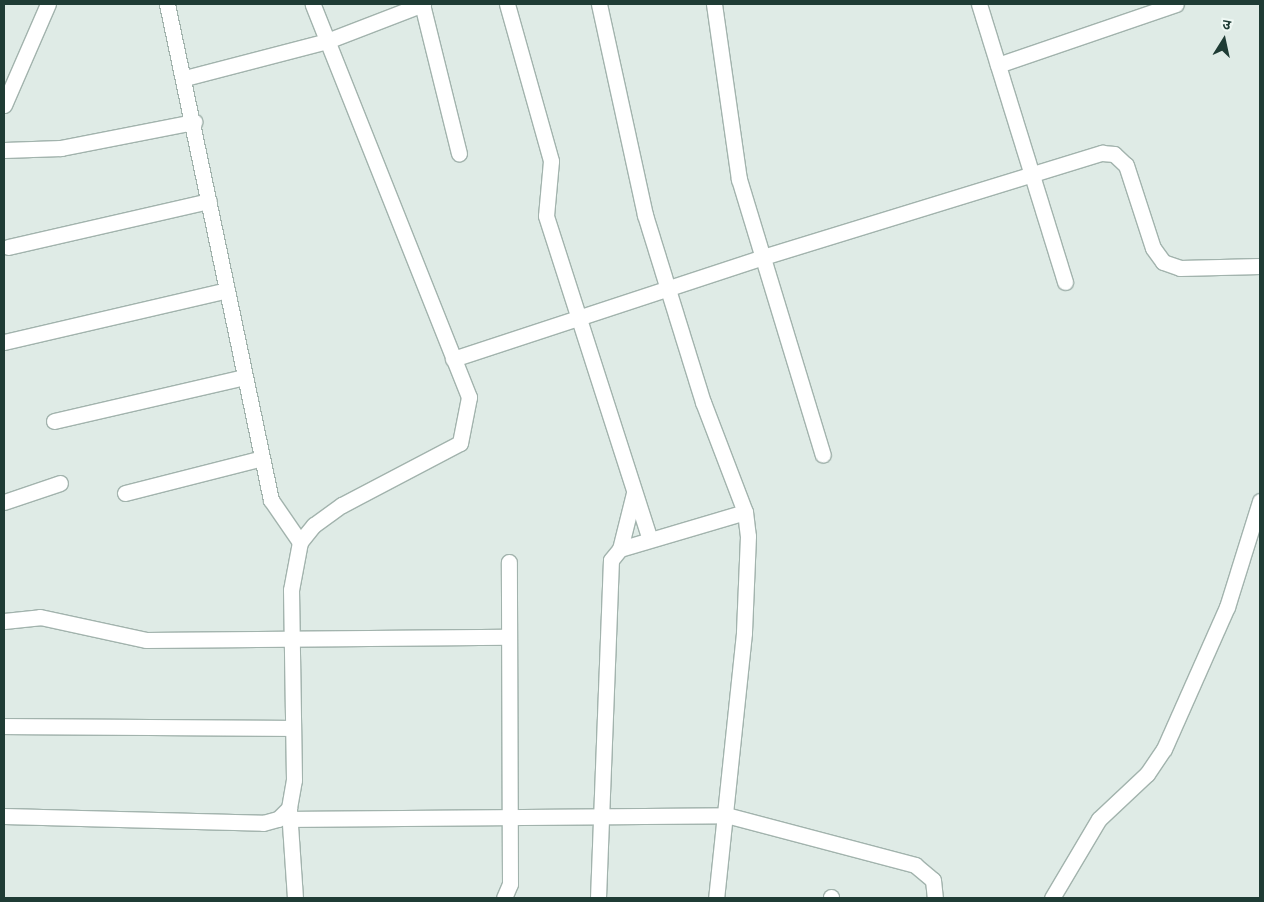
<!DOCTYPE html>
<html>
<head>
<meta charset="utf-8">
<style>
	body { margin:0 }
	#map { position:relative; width:1264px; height:902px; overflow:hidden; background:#dfebe6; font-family:Signika,"Noto Sans Devanagari",sans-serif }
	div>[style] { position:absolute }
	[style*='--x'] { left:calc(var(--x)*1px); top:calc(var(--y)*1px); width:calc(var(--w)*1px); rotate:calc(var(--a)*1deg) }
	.roads { filter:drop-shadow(1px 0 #a2b3ad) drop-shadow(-1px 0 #a2b3ad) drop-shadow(0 1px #a2b3ad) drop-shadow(0 -1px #a2b3ad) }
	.street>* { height:15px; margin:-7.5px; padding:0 7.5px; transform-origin:7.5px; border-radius:7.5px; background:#fff }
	span { translate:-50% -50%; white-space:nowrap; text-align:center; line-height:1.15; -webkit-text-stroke:4.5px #eff8f4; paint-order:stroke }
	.frame { position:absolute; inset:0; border:5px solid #1f3c35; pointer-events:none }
	.north { position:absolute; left:1199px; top:15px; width:50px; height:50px; -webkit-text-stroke:4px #eff8f4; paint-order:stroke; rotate:10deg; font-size:14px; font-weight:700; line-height:20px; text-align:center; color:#1f3c35 }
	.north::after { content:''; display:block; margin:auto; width:18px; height:22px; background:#1f3c35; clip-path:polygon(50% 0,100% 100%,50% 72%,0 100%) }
</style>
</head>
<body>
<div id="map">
	<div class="roads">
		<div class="street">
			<i style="--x:167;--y:4;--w:507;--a:78.16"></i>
			<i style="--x:271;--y:500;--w:51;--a:55.4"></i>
			<i style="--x:422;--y:4;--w:154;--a:76.1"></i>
			<i style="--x:507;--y:4;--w:163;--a:74.3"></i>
			<i style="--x:551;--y:161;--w:55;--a:95.2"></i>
			<i style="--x:546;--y:216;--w:339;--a:72.2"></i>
			<i style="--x:599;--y:4;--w:216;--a:77.7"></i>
			<i style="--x:645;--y:215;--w:196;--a:72.8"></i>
			<i style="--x:703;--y:402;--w:118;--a:69.1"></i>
			<i style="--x:745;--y:512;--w:24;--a:83"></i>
			<i style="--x:748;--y:536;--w:97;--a:92.4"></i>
			<i style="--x:744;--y:633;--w:266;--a:96"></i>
			<i style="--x:714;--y:4;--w:177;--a:81.9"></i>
			<i style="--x:739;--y:179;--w:288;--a:73.1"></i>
			<i style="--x:979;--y:4;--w:291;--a:72.8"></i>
			<i style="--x:998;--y:65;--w:188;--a:-18.9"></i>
			<i style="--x:185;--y:78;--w:147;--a:-14.6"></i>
			<i style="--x:327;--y:41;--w:103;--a:-21.1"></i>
			<i style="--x:4;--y:105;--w:110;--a:-66.5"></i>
			<i style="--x:4;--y:150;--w:57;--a:-2"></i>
			<i style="--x:61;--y:148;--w:136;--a:-11.1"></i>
			<i style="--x:8;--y:247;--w:206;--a:-12.9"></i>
			<i style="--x:4;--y:342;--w:229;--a:-13.1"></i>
			<i style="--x:453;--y:359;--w:326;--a:-18.2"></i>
			<i style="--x:763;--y:257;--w:355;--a:-17.1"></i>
			<i style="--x:1102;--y:153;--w:12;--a:5"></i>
			<i style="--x:1114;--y:154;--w:16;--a:43"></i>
			<i style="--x:1126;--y:165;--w:87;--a:72"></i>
			<i style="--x:1153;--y:248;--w:17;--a:54"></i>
			<i style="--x:1163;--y:262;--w:18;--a:19"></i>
			<i style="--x:1180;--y:268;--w:80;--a:-1.4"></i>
			<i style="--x:54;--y:421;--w:196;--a:-13"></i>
			<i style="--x:125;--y:493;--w:141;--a:-14.3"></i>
			<i style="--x:4;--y:502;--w:59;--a:-18.7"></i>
			<i style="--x:620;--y:549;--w:58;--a:-76"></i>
			<i style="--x:4;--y:621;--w:36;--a:-6"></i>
			<i style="--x:40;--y:617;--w:108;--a:12.2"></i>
			<i style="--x:146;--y:640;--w:363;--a:-0.5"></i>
			<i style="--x:5;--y:726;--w:287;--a:0.4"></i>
			<i style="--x:289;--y:810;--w:88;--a:86.1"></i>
			<i style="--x:4;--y:816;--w:259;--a:1.5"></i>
			<i style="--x:263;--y:823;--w:16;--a:-15"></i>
			<i style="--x:278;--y:819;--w:16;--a:-45"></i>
			<i style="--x:289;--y:808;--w:28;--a:-80"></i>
			<i style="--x:294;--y:780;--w:190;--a:-90.9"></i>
			<i style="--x:291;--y:590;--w:49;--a:-79.4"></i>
			<i style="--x:300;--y:542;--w:22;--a:-51"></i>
			<i style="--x:314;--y:525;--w:34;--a:-36"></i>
			<i style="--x:342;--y:505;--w:133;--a:-27.7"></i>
			<i style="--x:460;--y:443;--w:47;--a:-78.9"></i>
			<i style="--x:469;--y:397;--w:423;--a:-111.7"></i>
			<i style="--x:290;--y:819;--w:436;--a:-0.5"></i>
			<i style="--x:726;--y:815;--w:196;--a:14.8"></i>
			<i style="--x:915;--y:865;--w:23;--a:40"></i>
			<i style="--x:933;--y:880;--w:18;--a:84"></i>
			<i style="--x:504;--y:898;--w:15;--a:-67"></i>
			<i style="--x:510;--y:884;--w:322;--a:-90.2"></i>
			<i style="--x:598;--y:898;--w:338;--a:-87.8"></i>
			<i style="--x:611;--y:560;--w:14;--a:-51"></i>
			<i style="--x:620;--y:549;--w:130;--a:-16.5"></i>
			<i style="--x:831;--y:898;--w:1;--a:-90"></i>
			<i style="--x:1052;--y:898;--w:92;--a:-59.3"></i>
			<i style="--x:1099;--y:819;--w:66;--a:-43.2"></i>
			<i style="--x:1147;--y:774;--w:30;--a:-56"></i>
			<i style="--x:1164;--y:749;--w:155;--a:-66.1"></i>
			<i style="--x:1227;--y:607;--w:111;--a:-72.7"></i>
		</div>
	</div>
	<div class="frame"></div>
	<div class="north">उ</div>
</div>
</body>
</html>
